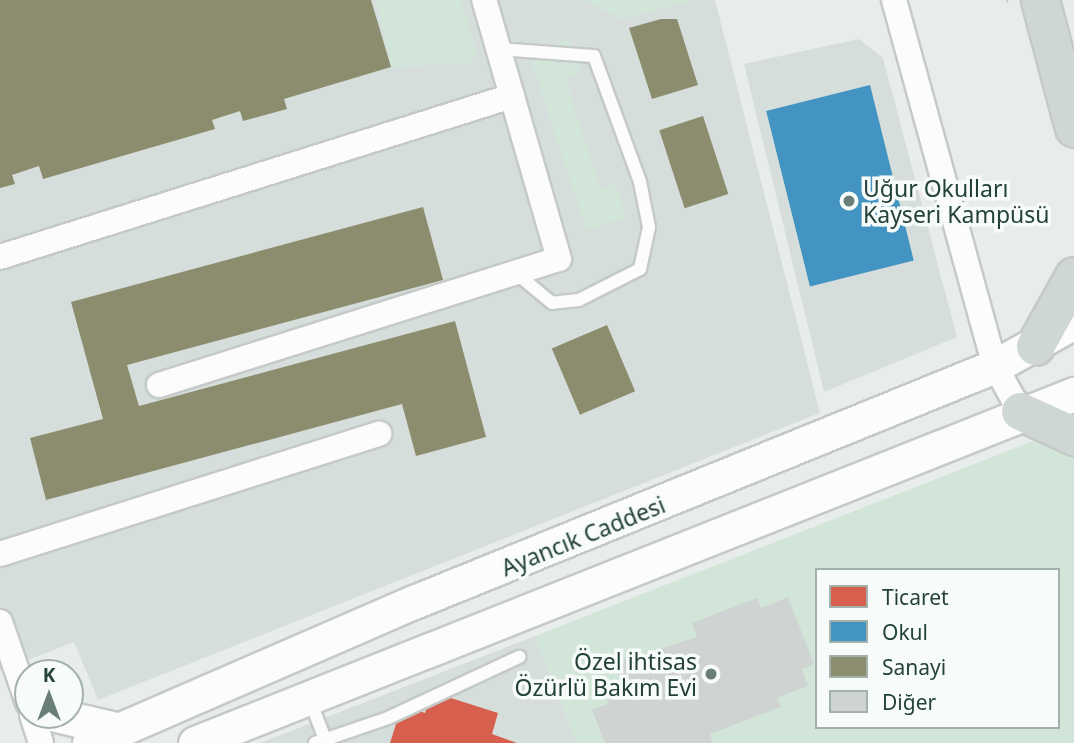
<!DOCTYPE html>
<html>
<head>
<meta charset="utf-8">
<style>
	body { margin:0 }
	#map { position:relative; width:1074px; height:743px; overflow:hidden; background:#e8edeb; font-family:"Noto Sans",sans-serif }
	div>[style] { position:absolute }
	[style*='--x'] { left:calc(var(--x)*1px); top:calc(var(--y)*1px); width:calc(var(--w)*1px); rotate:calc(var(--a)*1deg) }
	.built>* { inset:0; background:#d6dedb }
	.green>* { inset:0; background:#d1e6d8 }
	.shops>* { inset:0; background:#d6604d }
	.schools>* { inset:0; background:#4393c3; transform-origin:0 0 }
	.industry>* { inset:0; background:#8c8c6e; transform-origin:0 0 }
	.building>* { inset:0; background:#cfd4d2 }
	.path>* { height:3.5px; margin-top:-1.75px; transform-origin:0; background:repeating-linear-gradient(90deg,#c3ccca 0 3.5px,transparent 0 8.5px) }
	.roads { filter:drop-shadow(2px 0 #c5cac8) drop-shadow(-2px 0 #c5cac8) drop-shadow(0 2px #c5cac8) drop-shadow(0 -2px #c5cac8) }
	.lane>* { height:12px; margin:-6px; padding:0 6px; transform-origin:6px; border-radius:6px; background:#fcfcfc }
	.street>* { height:24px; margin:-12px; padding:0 12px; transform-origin:12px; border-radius:12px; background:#fcfcfc }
	.secondary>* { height:33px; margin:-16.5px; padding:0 16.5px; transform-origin:16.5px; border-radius:16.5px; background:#fcfcfc }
	.primary>* { height:37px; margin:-18.5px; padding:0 18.5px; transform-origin:18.5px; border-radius:18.5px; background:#cfd7d5 }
	.dots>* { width:19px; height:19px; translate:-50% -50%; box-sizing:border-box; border:4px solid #f7fbf9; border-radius:50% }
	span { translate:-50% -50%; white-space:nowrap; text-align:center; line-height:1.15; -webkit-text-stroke:7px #f7fbf9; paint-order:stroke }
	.poi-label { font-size:23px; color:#24423a }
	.left { translate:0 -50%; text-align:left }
	.right { translate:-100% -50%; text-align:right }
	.street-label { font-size:23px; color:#24423a }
	.legend { position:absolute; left:815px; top:568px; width:245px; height:161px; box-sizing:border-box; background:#f7fbf9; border:2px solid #a3b1ad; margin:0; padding:9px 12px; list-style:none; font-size:21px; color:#24423a }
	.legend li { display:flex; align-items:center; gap:14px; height:35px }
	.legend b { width:35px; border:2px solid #a3b1ad }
	.north { position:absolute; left:14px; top:659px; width:70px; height:70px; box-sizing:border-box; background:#f7fbf9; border:2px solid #a3b1ad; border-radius:50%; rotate:0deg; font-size:19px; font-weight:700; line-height:28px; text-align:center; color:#24423a }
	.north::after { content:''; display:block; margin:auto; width:24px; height:32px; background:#697e78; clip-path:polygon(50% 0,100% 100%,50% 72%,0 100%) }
</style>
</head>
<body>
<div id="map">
	<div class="built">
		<i style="clip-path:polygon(0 0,715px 0,820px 413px,98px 700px,74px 642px,0 671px)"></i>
		<i style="clip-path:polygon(859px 39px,883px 58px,957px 337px,824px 392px,744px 64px)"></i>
		<i style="clip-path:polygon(535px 636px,577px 743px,260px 743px)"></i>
	</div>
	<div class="green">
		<i style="clip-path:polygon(376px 0,461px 0,476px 51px,470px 63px,391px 67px)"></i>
		<i style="clip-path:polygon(585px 0,695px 0,622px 19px)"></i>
		<i style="clip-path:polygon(569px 40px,580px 73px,565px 78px,600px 188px,615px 184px,626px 217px,586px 230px,529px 53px)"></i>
		<i style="clip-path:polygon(evenodd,1074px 425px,1074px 743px,577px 743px,535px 636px,1074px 425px,817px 570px,1058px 570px,1058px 727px,817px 727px,817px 570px)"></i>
	</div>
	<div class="shops">
		<i style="clip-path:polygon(432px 692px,498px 713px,492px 734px,517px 743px,390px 743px,402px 705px,425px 713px)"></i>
	</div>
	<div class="schools">
		<i style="left:870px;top:85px;width:181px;height:107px;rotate:76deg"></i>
	</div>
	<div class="industry">
		<i style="clip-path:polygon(0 0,371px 0,391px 67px,284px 99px,287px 109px,243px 121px,240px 111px,212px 120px,215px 129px,43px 179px,39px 166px,12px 175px,15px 184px,0 188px)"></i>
		<i style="clip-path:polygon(661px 19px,677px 19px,698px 85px,652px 99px,629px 28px)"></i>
		<i style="left:703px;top:116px;width:82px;height:46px;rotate:72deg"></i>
		<i style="clip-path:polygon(423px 207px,443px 280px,127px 365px,139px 406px,455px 321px,486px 437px,416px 456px,402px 404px,46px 500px,30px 438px,103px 419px,71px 302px)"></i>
		<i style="left:607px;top:325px;width:72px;height:60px;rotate:67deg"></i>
	</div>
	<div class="building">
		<i style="clip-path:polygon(788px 597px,814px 664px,802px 669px,808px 686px,777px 698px,781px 707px,710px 734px,713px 743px,605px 743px,592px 710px,607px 704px,620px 680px,614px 663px,697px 637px,692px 623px,757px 598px,761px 608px)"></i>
	</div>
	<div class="path">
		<i style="--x:1006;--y:1;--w:2;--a:-27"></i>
	</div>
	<div class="roads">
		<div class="lane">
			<i style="--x:498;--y:49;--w:96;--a:4.2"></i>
			<i style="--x:594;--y:56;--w:134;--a:69.9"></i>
			<i style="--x:640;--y:182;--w:46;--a:78.7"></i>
			<i style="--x:649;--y:227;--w:43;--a:102.1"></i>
			<i style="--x:640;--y:269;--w:68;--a:153.1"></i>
			<i style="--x:579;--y:300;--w:27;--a:174"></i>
			<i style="--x:552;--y:303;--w:47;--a:-140.2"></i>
			<i style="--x:309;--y:698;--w:44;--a:68.7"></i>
			<i style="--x:315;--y:743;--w:77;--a:-18.9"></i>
			<i style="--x:388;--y:718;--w:145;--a:-25"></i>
		</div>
		<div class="street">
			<i style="--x:894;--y:0;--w:380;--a:74.6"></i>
			<i style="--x:995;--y:366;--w:51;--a:60.9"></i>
			<i style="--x:0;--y:257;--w:537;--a:-17.46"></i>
			<i style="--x:159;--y:385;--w:419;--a:-17.5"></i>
			<i style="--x:559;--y:259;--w:270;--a:-106.1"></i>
			<i style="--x:0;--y:554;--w:398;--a:-17.6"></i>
			<i style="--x:0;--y:622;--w:86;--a:70.9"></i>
			<i style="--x:32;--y:715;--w:29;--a:72"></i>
		</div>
		<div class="secondary">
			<i style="--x:56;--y:715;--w:66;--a:13.2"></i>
			<i style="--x:89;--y:743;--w:354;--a:-23.5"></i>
			<i style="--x:414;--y:602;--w:627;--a:-22.11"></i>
			<i style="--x:995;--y:366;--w:90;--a:-29.1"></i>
			<i style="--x:195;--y:743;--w:946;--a:-21.66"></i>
		</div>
		<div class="primary">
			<i style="--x:1040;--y:0;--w:132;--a:75.1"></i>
			<i style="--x:1035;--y:346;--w:80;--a:-60.9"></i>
			<i style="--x:1020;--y:411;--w:60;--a:24.8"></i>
		</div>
	</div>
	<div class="dots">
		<i style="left:849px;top:201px;background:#697e78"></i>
		<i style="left:711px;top:674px;background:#697e78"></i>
	</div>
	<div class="poi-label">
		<span class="left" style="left:863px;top:201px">Uğur Okulları<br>Kayseri Kampüsü</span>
		<span class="right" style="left:697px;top:674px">Özel ihtisas<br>Özürlü Bakım Evi</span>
	</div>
	<div class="street-label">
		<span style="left:583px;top:536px;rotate:-22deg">Ayancık Caddesi</span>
	</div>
	<ul class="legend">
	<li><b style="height:19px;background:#d6604d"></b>Ticaret</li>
	<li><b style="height:19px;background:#4393c3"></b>Okul</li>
	<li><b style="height:19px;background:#8c8c6e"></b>Sanayi</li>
	<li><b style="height:19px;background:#cfd4d2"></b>Diğer</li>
	</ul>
	<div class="north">K</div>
</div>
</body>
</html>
